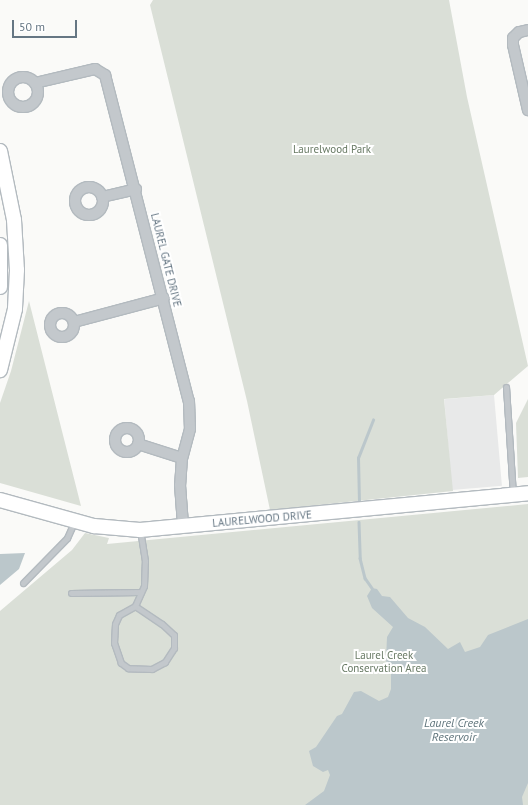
<!DOCTYPE html>
<html>
<head>
<meta charset="utf-8">
<style>
	body { margin:0 }
	#map { position:relative; width:528px; height:805px; overflow:hidden; background:#fafaf8; font-family:"PT Sans",sans-serif }
	div>[style] { position:absolute }
	[style*='--x'] { left:calc(var(--x)*1px); top:calc(var(--y)*1px); width:calc(var(--w)*1px); rotate:calc(var(--a)*1deg) }
	.built>* { inset:0; background:#e8e9e9; transform-origin:0 0 }
	.green>* { inset:0; background:#dadfd7 }
	.water>* { inset:0; background:#bbc7cb }
	.stream>* { height:2.5px; margin:-1.25px; padding:0 1.25px; transform-origin:1.25px; border-radius:1.25px; background:#bbc7cb }
	.roads { filter:drop-shadow(1px 0 #b3babf) drop-shadow(-1px 0 #b3babf) drop-shadow(0 1px #b3babf) drop-shadow(0 -1px #b3babf) }
	.lane>* { height:5px; margin:-2.5px; padding:0 2.5px; transform-origin:2.5px; border-radius:2.5px; background:#c3c8cc }
	.street>* { height:10px; margin:-5px; padding:0 5px; transform-origin:5px; border-radius:5px; background:#c3c8cc }
	.street>.ring { margin:-5px; padding:0; box-sizing:content-box; background:none; border:10px solid #c3c8cc; border-radius:50% }
	.secondary>* { height:14px; margin:-7px; padding:0 7px; transform-origin:7px; border-radius:7px; background:#fff }
	span { translate:-50% -50%; white-space:nowrap; text-align:center; line-height:1.15; -webkit-text-stroke:4px #fff; paint-order:stroke }
	.park-label { font-size:11px; color:#687a64 }
	.street-label { font-size:11px; color:#657683 }
	.water-label { font-size:12px; color:#60757c; font-style:italic }
	.scale { position:absolute; left:12px; top:20px; width:65px; height:18px; box-sizing:border-box; border:2px solid #657683; border-top:0; padding-left:5px; font-size:12px; line-height:14px; white-space:nowrap; color:#657683; -webkit-text-stroke:3px #fff; paint-order:stroke }
</style>
</head>
<body>
<div id="map">
	<div class="built">
		<i style="left:494px;top:395px;width:91px;height:50px;rotate:85deg"></i>
	</div>
	<div class="green">
		<i style="clip-path:polygon(153px 0,449px 0,467px 97px,528px 366px,494px 395px,444px 399px,453px 491px,270px 510px,247px 401px,150px 5px)"></i>
		<i style="clip-path:polygon(29px 301px,81px 506px,0 483px,0 403px,11px 371px)"></i>
		<i style="clip-path:polygon(528px 399px,528px 477px,518px 478px,516px 423px)"></i>
		<i style="clip-path:polygon(528px 504px,528px 805px,0 805px,0 611px,72px 550px,85px 533px,109px 538px,107px 544px)"></i>
	</div>
	<div class="water">
		<i style="clip-path:polygon(25px 553px,19px 569px,0 585px,0 554px)"></i>
		<i style="clip-path:polygon(372px 588px,377px 589px,382px 596px,390px 597px,408px 618px,425px 627px,448px 649px,460px 642px,465px 652px,480px 647px,488px 635px,528px 619px,528px 783px,522px 797px,523px 805px,305px 805px,324px 791px,330px 775px,328px 770px,323px 772px,313px 766px,309px 751px,316px 747px,337px 716px,342px 714px,354px 692px,361px 691px,379px 701px,388px 697px,391px 689px,391px 673px,388px 670px,386px 659px,387px 637px,393px 627px,372px 608px,367px 596px)"></i>
	</div>
	<div class="stream">
		<i style="--x:359;--y:502;--w:44;--a:-91.3"></i>
		<i style="--x:358;--y:458;--w:41;--a:-68.5"></i>
		<i style="--x:359;--y:522;--w:36;--a:88"></i>
		<i style="--x:360;--y:558;--w:21;--a:76"></i>
		<i style="--x:365;--y:578;--w:12;--a:55"></i>
	</div>
	<div class="roads">
		<div class="lane">
			<i style="--x:506;--y:387;--w:107;--a:86.3"></i>
			<i style="--x:23;--y:583;--w:63;--a:-45.6"></i>
			<i style="--x:67;--y:538;--w:17;--a:-66"></i>
			<i style="--x:71;--y:593;--w:70;--a:-0.8"></i>
			<i style="--x:135;--y:606;--w:32;--a:34"></i>
			<i style="--x:162;--y:624;--w:16;--a:43"></i>
			<i style="--x:174;--y:635;--w:13;--a:90"></i>
			<i style="--x:174;--y:648;--w:17;--a:123"></i>
			<i style="--x:165;--y:662;--w:15;--a:152"></i>
			<i style="--x:152;--y:669;--w:24;--a:-178"></i>
			<i style="--x:128;--y:668;--w:9;--a:-144"></i>
			<i style="--x:121;--y:663;--w:21;--a:-109"></i>
			<i style="--x:114;--y:643;--w:19;--a:-87"></i>
			<i style="--x:115;--y:624;--w:10;--a:-66"></i>
			<i style="--x:119;--y:615;--w:18;--a:-29"></i>
			<i style="--x:135;--y:606;--w:22;--a:-66"></i>
			<i style="--x:144;--y:586;--w:25;--a:-88"></i>
			<i style="--x:145;--y:561;--w:30;--a:-99"></i>
		</div>
		<div class="street">
			<i style="--x:528;--y:30;--w:9;--a:167"></i>
			<i style="--x:519;--y:32;--w:8;--a:135"></i>
			<i style="--x:513;--y:38;--w:7;--a:90"></i>
			<i style="--x:513;--y:45;--w:67;--a:77"></i>
			<i class="ring" style="left:8px;top:77px;width:20px;height:20px"></i>
			<i style="--x:35;--y:83;--w:62;--a:-13.1"></i>
			<i style="--x:95;--y:69;--w:12;--a:31"></i>
			<i style="--x:105;--y:75;--w:337;--a:75.6"></i>
			<i style="--x:189;--y:401;--w:28;--a:88"></i>
			<i style="--x:190;--y:429;--w:30;--a:105"></i>
			<i style="--x:182;--y:458;--w:27;--a:94"></i>
			<i style="--x:180;--y:485;--w:40;--a:85.7"></i>
			<i class="ring" style="left:75px;top:187px;width:18px;height:18px"></i>
			<i style="--x:102;--y:197;--w:35;--a:-13"></i>
			<i class="ring" style="left:50px;top:313px;width:14px;height:14px"></i>
			<i style="--x:74;--y:322;--w:93;--a:-14.9"></i>
			<i class="ring" style="left:115px;top:428px;width:14px;height:14px"></i>
			<i style="--x:138;--y:444;--w:46;--a:17.7"></i>
		</div>
		<div class="secondary">
			<i style="--x:0;--y:151;--w:70;--a:78.5"></i>
			<i style="--x:14;--y:220;--w:50;--a:86.6"></i>
			<i style="--x:17;--y:270;--w:39;--a:93"></i>
			<i style="--x:15;--y:309;--w:63;--a:103.8"></i>
			<i style="--x:0;--y:245;--w:42;--a:90"></i>
			<i style="--x:0;--y:500;--w:98;--a:15.5"></i>
			<i style="--x:94;--y:526;--w:46;--a:5"></i>
			<i style="--x:140;--y:530;--w:390;--a:-5.4"></i>
		</div>
	</div>
	<div class="park-label">
		<span style="left:332px;top:149px">Laurelwood Park</span>
		<span style="left:384px;top:662px">Laurel Creek<br>Conservation Area</span>
	</div>
	<div class="street-label">
		<span style="left:166px;top:260px;rotate:76deg">LAUREL GATE DRIVE</span>
		<span style="left:262px;top:519px;rotate:-5deg">LAURELWOOD DRIVE</span>
	</div>
	<div class="water-label">
		<span style="left:454px;top:730px">Laurel Creek<br>Reservoir</span>
	</div>
	<div class="scale">50 m</div>
</div>
</body>
</html>
